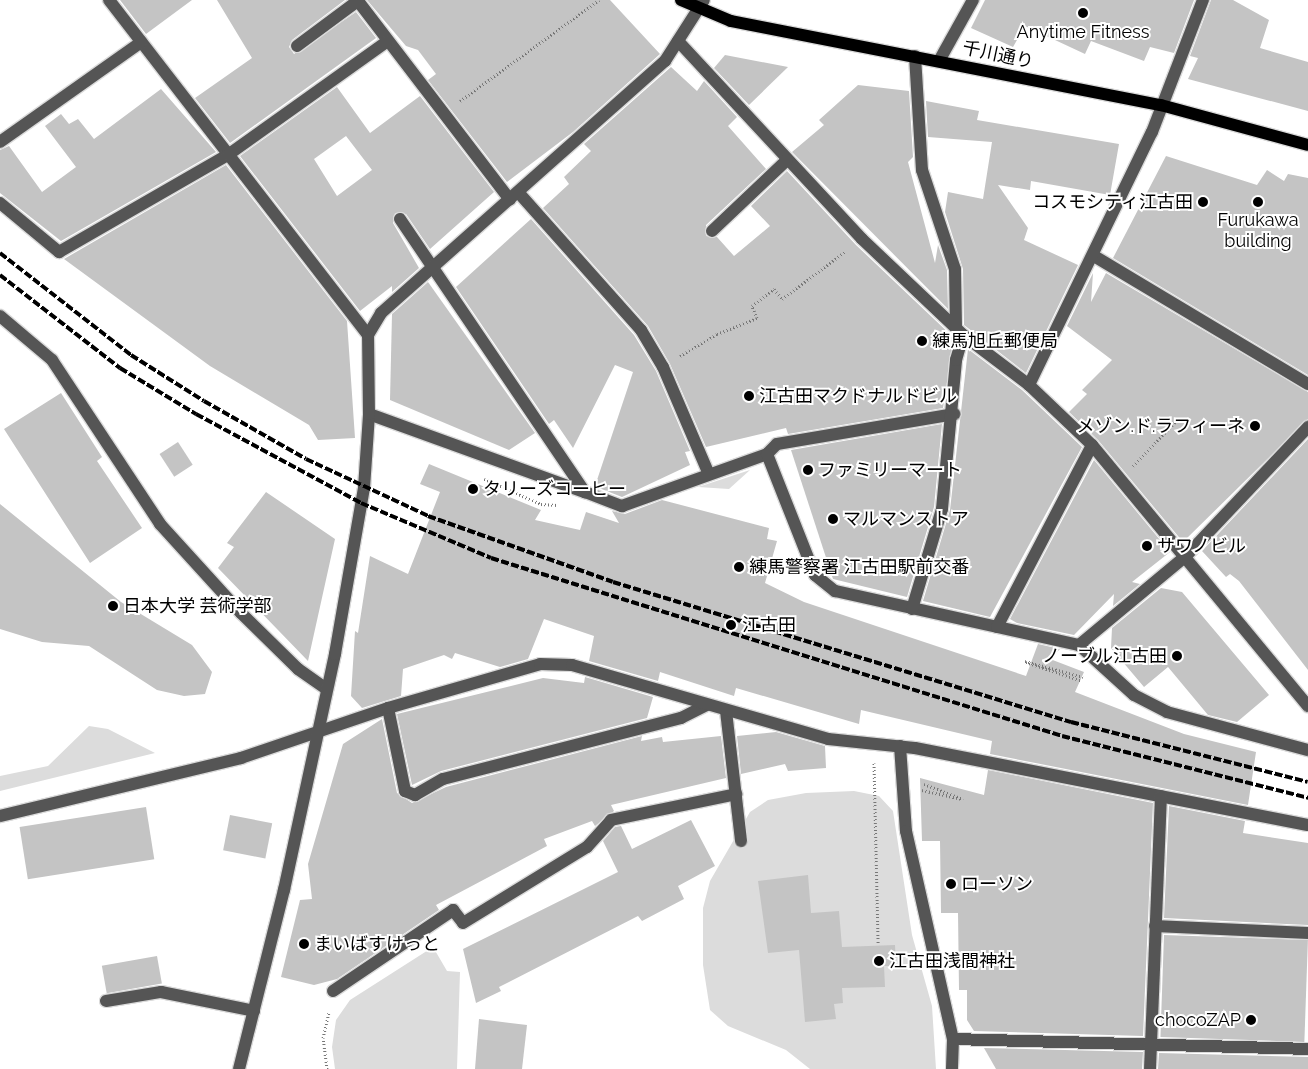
<!DOCTYPE html>
<html>
<head>
<meta charset="utf-8">
<style>
	body { margin:0 }
	#map { position:relative; width:1308px; height:1069px; overflow:hidden; background:#fff; font-family:Raleway,"Noto Sans JP",sans-serif }
	div>[style] { position:absolute }
	[style*='--x'] { left:calc(var(--x)*1px); top:calc(var(--y)*1px); width:calc(var(--w)*1px); rotate:calc(var(--a)*1deg) }
	.green>* { inset:0; background:#dcdcdc }
	.building>* { inset:0; background:#c4c4c4; transform-origin:0 0 }
	.path>* { height:3px; margin-top:-1.5px; transform-origin:0; background:repeating-linear-gradient(90deg,#777 0 1px,transparent 0 3.5px) }
	.roads { filter:drop-shadow(1px 0 #dbdbdb) drop-shadow(-1px 0 #dbdbdb) drop-shadow(0 1px #dbdbdb) drop-shadow(0 -1px #dbdbdb) }
	.minor>* { height:12px; margin:-6px; padding:0 6px; transform-origin:6px; border-radius:6px; background:#555 }
	.major>* { height:12px; margin:-6px; padding:0 6px; transform-origin:6px; border-radius:6px; background:#000 }
	.rail>* { height:4px; margin-top:-2px; transform-origin:0; background:repeating-linear-gradient(90deg,#000 0 8px,transparent 0 10.5px) }
	.dots>* { width:14px; height:14px; translate:-50% -50%; box-sizing:border-box; border:2px solid #fff; border-radius:50% }
	span { translate:-50% -50%; white-space:nowrap; text-align:center; line-height:1.15; -webkit-text-stroke:4px #fff; paint-order:stroke }
	.poi-label { font-size:18px; color:#000 }
	.right { translate:-100% -50%; text-align:right }
	.left { translate:0 -50%; text-align:left }
	.street-label { font-size:18px; color:#000 }
</style>
</head>
<body>
<div id="map">
	<div class="green">
		<i style="clip-path:polygon(750px 470px,729px 489px,698px 487px)"></i>
		<i style="clip-path:polygon(89px 726px,108px 729px,155px 753px,0 791px,0 776px,48px 766px)"></i>
		<i style="clip-path:polygon(854px 791px,879px 796px,893px 811px,912px 935px,932px 1006px,936px 1069px,810px 1069px,786px 1050px,728px 1026px,710px 1010px,703px 965px,703px 908px,710px 881px,750px 812px,768px 800px,806px 793px)"></i>
		<i style="clip-path:polygon(433px 947px,447px 971px,460px 972px,457px 1069px,335px 1069px,332px 1047px,336px 1020px,350px 1000px)"></i>
	</div>
	<div class="building">
		<i style="clip-path:polygon(120px 0,192px 0,146px 34px)"></i>
		<i style="clip-path:polygon(217px 0,345px 0,292px 40px,289px 47px,294px 54px,356px 12px,376px 38px,230px 143px,195px 98px,252px 58px)"></i>
		<i style="clip-path:polygon(367px 0,610px 0,660px 54px,573px 132px,507px 182px,428px 80px,436px 74px,418px 50px,406px 46px)"></i>
		<i style="clip-path:polygon(985px 0,1194px 0,1174px 53px,1150px 47px,1144px 61px,1091px 41px,1085px 54px,1025px 26px,1013px 47px,971px 28px)"></i>
		<i style="clip-path:polygon(1211px 0,1233px 0,1269px 20px,1260px 48px,1308px 62px,1308px 111px,1188px 79px,1198px 58px,1190px 56px)"></i>
		<i style="clip-path:polygon(725px 55px,788px 67px,749px 105px,714px 68px)"></i>
		<i style="clip-path:polygon(671px 67px,697px 91px,704px 81px,737px 117px,728px 126px,766px 169px,706px 225px,706px 236px,717px 237px,734px 256px,770px 226px,751px 206px,787px 171px,856px 245px,954px 338px,943px 408px,788px 434px,786px 428px,706px 447px,670px 364px,648px 326px,543px 208px,569px 184px,564px 177px,591px 151px,584px 144px)"></i>
		<i style="clip-path:polygon(858px 85px,909px 91px,913px 157px,908px 162px,935px 263px,938px 245px,947px 270px,948px 309px,792px 152px,824px 125px,819px 120px)"></i>
		<i style="clip-path:polygon(evenodd,337px 87px,370px 133px,420px 96px,494px 192px,430px 249px,406px 214px,395px 213px,393px 223px,419px 268px,392px 292px,392px 286px,360px 311px,240px 156px,337px 87px,346px 136px,372px 170px,337px 196px,314px 159px,346px 136px)"></i>
		<i style="clip-path:polygon(161px 89px,216px 152px,61px 241px,0 193px,0 150px,9px 146px,42px 192px,76px 167px,45px 126px,61px 114px,69px 124px,78px 119px,94px 139px)"></i>
		<i style="clip-path:polygon(926px 101px,979px 111px,977px 120px,1119px 144px,1110px 195px,1031px 181px,1030px 190px,998px 185px,1028px 228px,1024px 240px,1078px 265px,1026px 373px,964px 325px,963px 269px,945px 212px,948px 192px,983px 199px,992px 142px,928px 137px)"></i>
		<i style="clip-path:polygon(1166px 156px,1257px 185px,1267px 170px,1284px 181px,1288px 174px,1308px 178px,1308px 375px,1113px 258px)"></i>
		<i style="clip-path:polygon(226px 165px,347px 321px,355px 438px,318px 440px,309px 425px,210px 366px,64px 259px)"></i>
		<i style="clip-path:polygon(531px 219px,634px 335px,656px 371px,690px 451px,685px 452px,690px 465px,622px 497px,599px 488px,596px 483px,633px 372px,615px 365px,573px 448px,554px 420px,549px 424px,456px 287px)"></i>
		<i style="clip-path:polygon(1093px 273px,1091px 302px,1106px 273px,1308px 392px,1308px 419px,1183px 542px,1098px 440px,1069px 412px,1087px 394px,1082px 390px,1112px 360px,1067px 326px)"></i>
		<i style="clip-path:polygon(428px 282px,535px 433px,509px 450px,390px 400px,392px 314px)"></i>
		<i style="clip-path:polygon(968px 349px,1022px 390px,1082px 447px,990px 617px,923px 601px,950px 510px)"></i>
		<i style="clip-path:polygon(61px 393px,102px 457px,97px 461px,142px 528px,90px 563px,4px 429px)"></i>
		<i style="clip-path:polygon(942px 424px,934px 507px,907px 597px,833px 579px,791px 450px)"></i>
		<i style="clip-path:polygon(1308px 439px,1308px 670px,1239px 581px,1230px 574px,1226px 577px,1202px 551px)"></i>
		<i style="left:178px;top:442px;width:27px;height:22px;rotate:57deg"></i>
		<i style="clip-path:polygon(1094px 460px,1170px 552px,1132px 582px,1140px 584px,1113px 606px,1114px 594px,1074px 635px,1017px 623px,1010px 619px)"></i>
		<i style="clip-path:polygon(429px 464px,541px 510px,535px 520px,580px 530px,586px 512px,619px 523px,612px 511px,625px 514px,662px 500px,769px 528px,767px 539px,777px 541px,765px 583px,804px 602px,1026px 676px,1038px 644px,1060px 649px,1050px 659px,1084px 672px,1075px 692px,1184px 734px,1256px 752px,1248px 805px,990px 754px,992px 741px,861px 710px,859px 724px,736px 688px,734px 696px,660px 672px,658px 681px,589px 661px,594px 636px,544px 619px,528px 659px,500px 667px,455px 653px,452px 659px,444px 655px,403px 669px,401px 696px,362px 708px,351px 696px,355px 631px,358px 633px,370px 556px,408px 574px,440px 492px,420px 484px)"></i>
		<i style="clip-path:polygon(266px 492px,335px 539px,308px 661px,218px 568px,234px 547px,227px 543px)"></i>
		<i style="clip-path:polygon(0 504px,121px 602px,192px 645px,212px 672px,205px 694px,184px 696px,157px 690px,89px 646px,42px 642px,0 629px)"></i>
		<i style="clip-path:polygon(1161px 588px,1182px 592px,1269px 695px,1237px 722px,1208px 715px,1168px 667px,1144px 687px,1111px 648px,1112px 628px)"></i>
		<i style="clip-path:polygon(585px 677px,653px 697px,647px 718px,441px 771px,412px 785px,397px 714px,543px 678px,584px 683px)"></i>
		<i style="clip-path:polygon(382px 719px,397px 793px,412px 803px,446px 787px,642px 736px,641px 741px,662px 737px,663px 742px,721px 736px,726px 778px,611px 805px,614px 811px,595px 826px,592px 821px,544px 839px,547px 846px,436px 905px,439px 910px,337px 979px,314px 985px,281px 977px,300px 900px,312px 899px,308px 864px,343px 744px)"></i>
		<i style="clip-path:polygon(776px 732px,825px 746px,826px 768px,788px 771px,785px 764px,741px 774px,737px 736px)"></i>
		<i style="clip-path:polygon(988px 770px,1153px 803px,1143px 1036px,974px 1031px,967px 1020px,967px 990px,959px 990px,958px 913px,941px 913px,940px 841px,922px 841px,920px 778px,984px 795px)"></i>
		<i style="clip-path:polygon(1169px 806px,1245px 821px,1243px 833px,1308px 843px,1308px 925px,1164px 918px)"></i>
		<i style="left:146px;top:807px;width:53px;height:128px;rotate:81deg"></i>
		<i style="left:230px;top:815px;width:43px;height:36px;rotate:11deg"></i>
		<i style="clip-path:polygon(691px 820px,715px 866px,678px 886px,684px 899px,642px 921px,638px 916px,499px 987px,501px 991px,476px 1003px,463px 949px,618px 872px,603px 841px,615px 827px,621px 826px,632px 849px)"></i>
		<i style="clip-path:polygon(808px 875px,811px 913px,839px 911px,842px 947px,895px 945px,896px 966px,884px 966px,885px 987px,842px 988px,843px 1003px,834px 1004px,836px 1019px,805px 1022px,799px 950px,768px 953px,758px 881px)"></i>
		<i style="left:1164px;top:935px;width:144px;height:102px;rotate:2deg"></i>
		<i style="left:157px;top:956px;width:28px;height:56px;rotate:80deg"></i>
		<i style="clip-path:polygon(479px 1019px,527px 1025px,522px 1069px,475px 1069px)"></i>
		<i style="clip-path:polygon(984px 1048px,1143px 1052px,1142px 1069px,996px 1069px)"></i>
		<i style="clip-path:polygon(1159px 1053px,1308px 1057px,1308px 1069px,1158px 1069px)"></i>
	</div>
	<div class="path">
		<i style="--x:460;--y:101;--w:172;--a:-36"></i>
		<i style="--x:680;--y:356;--w:43;--a:-30.7"></i>
		<i style="--x:717;--y:334;--w:43;--a:-21.8"></i>
		<i style="--x:757;--y:318;--w:13;--a:-113"></i>
		<i style="--x:752;--y:306;--w:28;--a:-38"></i>
		<i style="--x:774;--y:289;--w:13;--a:51"></i>
		<i style="--x:782;--y:299;--w:80;--a:-36.9"></i>
		<i style="--x:1133;--y:466;--w:62;--a:-46.3"></i>
		<i style="--x:484;--y:479;--w:62;--a:23.7"></i>
		<i style="--x:541;--y:504;--w:16;--a:4"></i>
		<i style="--x:1025;--y:661;--w:60;--a:15.4"></i>
		<i style="--x:1026;--y:662;--w:59;--a:18.7"></i>
		<i style="--x:874;--y:763;--w:180;--a:88.7"></i>
		<i style="--x:924;--y:784;--w:42;--a:21"></i>
		<i style="--x:922;--y:790;--w:41;--a:12.7"></i>
		<i style="--x:327;--y:1069;--w:31;--a:-97"></i>
		<i style="--x:323;--y:1038;--w:28;--a:-77"></i>
	</div>
	<div class="roads">
		<div class="minor">
			<i style="--x:109;--y:0;--w:423;--a:52.3"></i>
			<i style="--x:358;--y:1;--w:250;--a:52.6"></i>
			<i style="--x:678;--y:41;--w:270;--a:47.1"></i>
			<i style="--x:862;--y:239;--w:139;--a:43.5"></i>
			<i style="--x:963;--y:335;--w:83;--a:37.1"></i>
			<i style="--x:1029;--y:385;--w:87;--a:43.6"></i>
			<i style="--x:1092;--y:445;--w:339;--a:50.4"></i>
			<i style="--x:297;--y:46;--w:77;--a:-36.6"></i>
			<i style="--x:915;--y:56;--w:114;--a:86.5"></i>
			<i style="--x:922;--y:170;--w:104;--a:71.6"></i>
			<i style="--x:955;--y:269;--w:59;--a:89"></i>
			<i style="--x:939;--y:61;--w:70;--a:-60.9"></i>
			<i style="--x:0;--y:142;--w:173;--a:-35.3"></i>
			<i style="--x:518;--y:192;--w:185;--a:48.3"></i>
			<i style="--x:641;--y:330;--w:43;--a:59.3"></i>
			<i style="--x:663;--y:367;--w:114;--a:66.8"></i>
			<i style="--x:0;--y:203;--w:77;--a:39.7"></i>
			<i style="--x:59;--y:252;--w:195;--a:-29.9"></i>
			<i style="--x:228;--y:155;--w:196;--a:-35.5"></i>
			<i style="--x:400;--y:219;--w:330;--a:55.9"></i>
			<i style="--x:585;--y:492;--w:40;--a:21"></i>
			<i style="--x:622;--y:506;--w:154;--a:-19.7"></i>
			<i style="--x:767;--y:454;--w:14;--a:-45"></i>
			<i style="--x:777;--y:444;--w:180;--a:-9.6"></i>
			<i style="--x:712;--y:231;--w:103;--a:-43.4"></i>
			<i style="--x:1094;--y:256;--w:249;--a:30.9"></i>
			<i style="--x:0;--y:316;--w:68;--a:40.2"></i>
			<i style="--x:52;--y:360;--w:196;--a:56.6"></i>
			<i style="--x:160;--y:524;--w:120;--a:47.7"></i>
			<i style="--x:241;--y:613;--w:80;--a:44.5"></i>
			<i style="--x:298;--y:669;--w:35;--a:35"></i>
			<i style="--x:1029;--y:385;--w:281;--a:-64.1"></i>
			<i style="--x:1152;--y:132;--w:142;--a:-68.9"></i>
			<i style="--x:369;--y:414;--w:230;--a:19.9"></i>
			<i style="--x:767;--y:454;--w:130;--a:68.4"></i>
			<i style="--x:815;--y:575;--w:26;--a:39"></i>
			<i style="--x:835;--y:591;--w:250;--a:12.5"></i>
			<i style="--x:1079;--y:645;--w:74;--a:42.3"></i>
			<i style="--x:1134;--y:695;--w:37;--a:27"></i>
			<i style="--x:1167;--y:712;--w:146;--a:15.1"></i>
			<i style="--x:912;--y:609;--w:104;--a:-73.3"></i>
			<i style="--x:942;--y:509;--w:150;--a:-84.6"></i>
			<i style="--x:956;--y:360;--w:26;--a:-74"></i>
			<i style="--x:997;--y:627;--w:205;--a:-62.4"></i>
			<i style="--x:1079;--y:645;--w:139;--a:-39.8"></i>
			<i style="--x:1186;--y:556;--w:178;--a:-46.6"></i>
			<i style="--x:388;--y:708;--w:85;--a:78.4"></i>
			<i style="--x:405;--y:791;--w:11;--a:22"></i>
			<i style="--x:415;--y:795;--w:32;--a:-30"></i>
			<i style="--x:443;--y:779;--w:246;--a:-14.4"></i>
			<i style="--x:681;--y:718;--w:29;--a:-27"></i>
			<i style="--x:726;--y:711;--w:131;--a:83.4"></i>
			<i style="--x:900;--y:746;--w:85;--a:86"></i>
			<i style="--x:906;--y:831;--w:213;--a:77.3"></i>
			<i style="--x:953;--y:1039;--w:30;--a:92"></i>
			<i style="--x:0;--y:816;--w:248;--a:-13.5"></i>
			<i style="--x:241;--y:758;--w:155;--a:-18.8"></i>
			<i style="--x:388;--y:708;--w:158;--a:-16.1"></i>
			<i style="--x:540;--y:664;--w:32;--a:2"></i>
			<i style="--x:572;--y:665;--w:266;--a:16.1"></i>
			<i style="--x:828;--y:739;--w:87;--a:5.9"></i>
			<i style="--x:915;--y:748;--w:400;--a:11.1"></i>
			<i style="--x:1155;--y:926;--w:153;--a:2.6"></i>
			<i style="--x:333;--y:991;--w:145;--a:-34"></i>
			<i style="--x:453;--y:910;--w:16;--a:52"></i>
			<i style="--x:463;--y:923;--w:145;--a:-31.5"></i>
			<i style="--x:587;--y:847;--w:36;--a:-48"></i>
			<i style="--x:611;--y:820;--w:128;--a:-11.7"></i>
			<i style="--x:106;--y:1001;--w:56;--a:-9.3"></i>
			<i style="--x:161;--y:992;--w:95;--a:11.5"></i>
			<i style="--x:953;--y:1039;--w:355;--a:1.6"></i>
			<i style="--x:239;--y:1069;--w:185;--a:-75.9"></i>
			<i style="--x:284;--y:890;--w:241;--a:-77.8"></i>
			<i style="--x:335;--y:654;--w:169;--a:-80.1"></i>
			<i style="--x:364;--y:488;--w:74;--a:-86.1"></i>
			<i style="--x:369;--y:414;--w:79;--a:-90.7"></i>
			<i style="--x:368;--y:335;--w:26;--a:-59"></i>
			<i style="--x:381;--y:313;--w:380;--a:-41.6"></i>
			<i style="--x:665;--y:61;--w:72;--a:-57.4"></i>
			<i style="--x:1150;--y:1069;--w:273;--a:-87.7"></i>
		</div>
		<div class="major">
			<i style="--x:681;--y:0;--w:54;--a:22.8"></i>
			<i style="--x:731;--y:21;--w:438;--a:11.1"></i>
			<i style="--x:1161;--y:105;--w:152;--a:15.2"></i>
		</div>
	</div>
	<div class="rail">
		<i style="--x:0;--y:253;--w:166;--a:37.9"></i>
		<i style="--x:131;--y:355;--w:86;--a:32.2"></i>
		<i style="--x:204;--y:401;--w:117;--a:29.6"></i>
		<i style="--x:306;--y:459;--w:135;--a:25"></i>
		<i style="--x:428;--y:516;--w:196;--a:19.6"></i>
		<i style="--x:613;--y:582;--w:479;--a:17"></i>
		<i style="--x:1071;--y:722;--w:244;--a:14.2"></i>
		<i style="--x:0;--y:275;--w:152;--a:37.8"></i>
		<i style="--x:120;--y:368;--w:89;--a:31.2"></i>
		<i style="--x:196;--y:414;--w:187;--a:28.3"></i>
		<i style="--x:361;--y:503;--w:141;--a:22.9"></i>
		<i style="--x:491;--y:558;--w:598;--a:17.31"></i>
		<i style="--x:1062;--y:736;--w:254;--a:14.1"></i>
	</div>
	<div class="dots">
		<i style="left:1083px;top:13px;background:#000"></i>
		<i style="left:1203px;top:202px;background:#000"></i>
		<i style="left:1258px;top:202px;background:#000"></i>
		<i style="left:922px;top:341px;background:#000"></i>
		<i style="left:749px;top:396px;background:#000"></i>
		<i style="left:1255px;top:426px;background:#000"></i>
		<i style="left:808px;top:470px;background:#000"></i>
		<i style="left:473px;top:489px;background:#000"></i>
		<i style="left:833px;top:519px;background:#000"></i>
		<i style="left:1147px;top:546px;background:#000"></i>
		<i style="left:739px;top:567px;background:#000"></i>
		<i style="left:113px;top:606px;background:#000"></i>
		<i style="left:731px;top:625px;background:#000"></i>
		<i style="left:1177px;top:656px;background:#000"></i>
		<i style="left:951px;top:884px;background:#000"></i>
		<i style="left:304px;top:944px;background:#000"></i>
		<i style="left:879px;top:961px;background:#000"></i>
		<i style="left:1251px;top:1020px;background:#000"></i>
	</div>
	<div class="poi-label">
		<span style="left:1083px;top:32px">Anytime Fitness</span>
		<span class="right" style="left:1193px;top:202px">コスモシティ江古田</span>
		<span style="left:1258px;top:231px">Furukawa<br>building</span>
		<span class="left" style="left:932px;top:341px">練馬旭丘郵便局</span>
		<span class="left" style="left:759px;top:396px">江古田マクドナルドビル</span>
		<span class="right" style="left:1245px;top:426px">メゾン.ド.ラフィーネ</span>
		<span class="left" style="left:818px;top:470px">ファミリーマート</span>
		<span class="left" style="left:483px;top:489px">タリーズコーヒー</span>
		<span class="left" style="left:843px;top:519px">マルマンストア</span>
		<span class="left" style="left:1157px;top:546px">サワノビル</span>
		<span class="left" style="left:749px;top:567px">練馬警察署 江古田駅前交番</span>
		<span class="left" style="left:123px;top:606px">日本大学 芸術学部</span>
		<span class="left" style="left:742px;top:625px">江古田</span>
		<span class="right" style="left:1167px;top:656px">ノーブル江古田</span>
		<span class="left" style="left:961px;top:884px">ローソン</span>
		<span class="left" style="left:314px;top:944px">まいばすけっと</span>
		<span class="left" style="left:889px;top:961px">江古田浅間神社</span>
		<span class="right" style="left:1241px;top:1020px">chocoZAP</span>
	</div>
	<div class="street-label">
		<span style="left:998px;top:55px;rotate:12deg">千川通り</span>
	</div>
</div>
</body>
</html>
